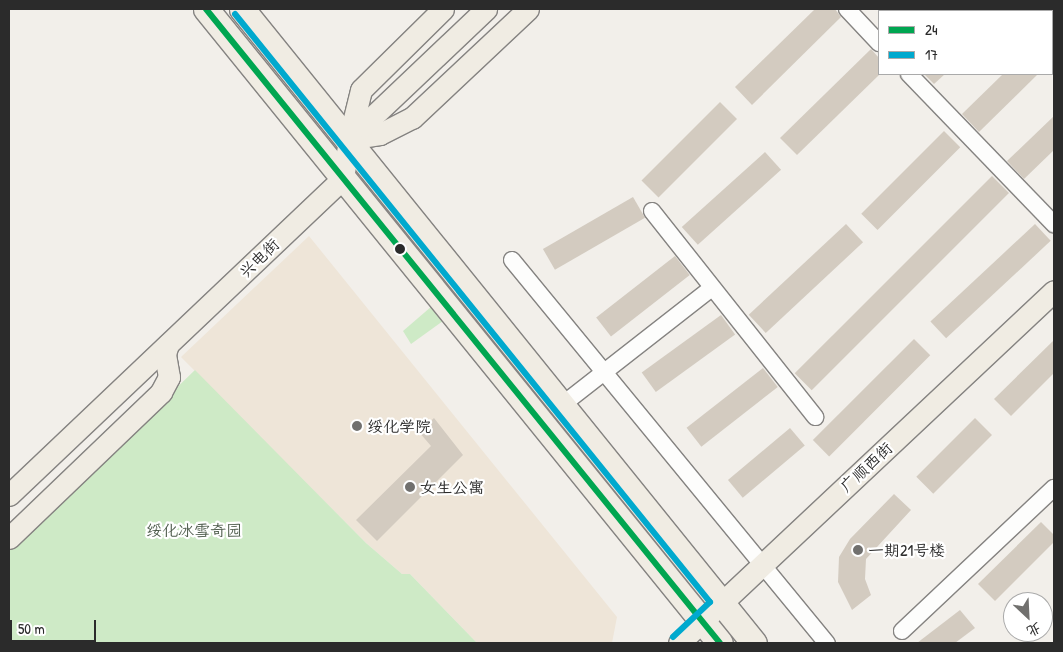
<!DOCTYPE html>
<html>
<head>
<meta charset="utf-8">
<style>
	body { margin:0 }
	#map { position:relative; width:1063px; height:652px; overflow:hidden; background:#f2efea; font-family:"Patrick Hand","LXGW WenKai TC",sans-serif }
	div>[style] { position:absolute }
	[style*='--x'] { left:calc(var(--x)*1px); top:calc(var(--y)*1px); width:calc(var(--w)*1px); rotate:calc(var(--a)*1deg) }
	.built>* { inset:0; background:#eee5d8 }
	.green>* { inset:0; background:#ceeac6 }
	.building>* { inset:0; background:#d3cbc0; transform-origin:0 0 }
	.roads { filter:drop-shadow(1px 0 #858381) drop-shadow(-1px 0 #858381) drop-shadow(0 1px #858381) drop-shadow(0 -1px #858381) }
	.minor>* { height:16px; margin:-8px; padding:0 8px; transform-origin:8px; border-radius:8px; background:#fdfdfc }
	.major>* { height:21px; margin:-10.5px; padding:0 10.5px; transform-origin:10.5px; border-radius:10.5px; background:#f0ece3 }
	.highway>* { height:25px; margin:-12.5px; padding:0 12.5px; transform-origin:12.5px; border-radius:12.5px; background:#f0ece3 }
	.bus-1>* { height:6px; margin:-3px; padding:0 3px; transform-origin:3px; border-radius:3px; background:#00a651 }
	.bus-2>* { height:6px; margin:-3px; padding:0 3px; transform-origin:3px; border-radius:3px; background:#00a9ce }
	.dots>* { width:14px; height:14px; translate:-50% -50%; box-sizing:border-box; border:2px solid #fff; border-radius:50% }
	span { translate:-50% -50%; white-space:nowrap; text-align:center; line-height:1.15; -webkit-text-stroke:4.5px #fff; paint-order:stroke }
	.street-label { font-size:16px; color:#2b2b2b }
	.poi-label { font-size:16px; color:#2b2b2b }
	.left { translate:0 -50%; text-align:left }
	.park-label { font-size:16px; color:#4c5a4a }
	.frame { position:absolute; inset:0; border:10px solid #2b2b2b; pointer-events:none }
	.legend { position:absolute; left:878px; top:10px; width:175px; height:65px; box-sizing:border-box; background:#fff; border:1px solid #aaa; margin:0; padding:6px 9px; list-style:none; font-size:15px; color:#2b2b2b }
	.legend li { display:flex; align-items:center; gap:10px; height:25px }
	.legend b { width:25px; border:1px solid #aaa }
	.north { position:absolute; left:1003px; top:592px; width:50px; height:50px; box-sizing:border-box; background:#fff; border:1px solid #aaa; border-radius:50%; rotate:155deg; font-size:14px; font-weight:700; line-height:20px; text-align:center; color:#2b2b2b }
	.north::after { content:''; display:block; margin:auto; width:18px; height:22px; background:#71706e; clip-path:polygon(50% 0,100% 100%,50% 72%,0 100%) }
	.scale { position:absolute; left:10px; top:620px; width:86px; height:22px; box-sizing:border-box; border:2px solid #2b2b2b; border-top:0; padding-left:6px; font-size:15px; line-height:18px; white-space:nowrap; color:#2b2b2b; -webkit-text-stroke:4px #fff; paint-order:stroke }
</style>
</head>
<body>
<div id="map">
	<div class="built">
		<i style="clip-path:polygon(309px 236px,617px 617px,612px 643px,477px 643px,410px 574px,402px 574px,366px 543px,181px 357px)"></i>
	</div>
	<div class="green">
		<i style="clip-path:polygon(432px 306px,443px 321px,411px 344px,403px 331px)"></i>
		<i style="clip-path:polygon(195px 370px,366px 543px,402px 574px,410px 574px,477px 643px,9px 643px,9px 550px)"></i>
	</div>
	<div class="building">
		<i style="clip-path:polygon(815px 9px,835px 9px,841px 17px,752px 105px,735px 87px)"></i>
		<i style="clip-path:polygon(871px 49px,879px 58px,879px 75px,797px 155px,780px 138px)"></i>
		<i style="clip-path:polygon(924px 74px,945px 74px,934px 84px)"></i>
		<i style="clip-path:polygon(1003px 74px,1038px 74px,979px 132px,962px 114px)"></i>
		<i style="left:720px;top:102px;width:24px;height:111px;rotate:45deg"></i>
		<i style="clip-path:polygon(1054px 116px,1054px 150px,1024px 179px,1007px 161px)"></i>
		<i style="left:944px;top:131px;width:23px;height:117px;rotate:45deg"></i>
		<i style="left:765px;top:152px;width:24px;height:112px;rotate:48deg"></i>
		<i style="left:992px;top:176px;width:24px;height:279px;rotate:45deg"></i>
		<i style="left:633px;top:197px;width:24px;height:104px;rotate:60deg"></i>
		<i style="left:846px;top:224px;width:25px;height:133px;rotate:47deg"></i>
		<i style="left:1035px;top:224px;width:23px;height:143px;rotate:47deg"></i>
		<i style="left:675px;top:256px;width:24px;height:100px;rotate:52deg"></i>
		<i style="left:721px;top:315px;width:24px;height:98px;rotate:54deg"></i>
		<i style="left:914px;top:339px;width:23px;height:143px;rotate:45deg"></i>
		<i style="clip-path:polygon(1054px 340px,1054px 373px,1011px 416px,994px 399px)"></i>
		<i style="left:763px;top:368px;width:24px;height:97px;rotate:52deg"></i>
		<i style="clip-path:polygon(434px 418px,463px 455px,377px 541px,356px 520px,431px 446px,419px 432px)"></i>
		<i style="left:975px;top:418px;width:24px;height:83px;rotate:45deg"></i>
		<i style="left:790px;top:428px;width:23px;height:81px;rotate:50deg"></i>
		<i style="clip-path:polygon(894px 494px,911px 510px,866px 559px,865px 579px,871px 595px,852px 610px,838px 582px,839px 557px,850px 539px)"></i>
		<i style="clip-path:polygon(1041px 522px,1054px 535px,1054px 542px,995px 601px,978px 584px)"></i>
		<i style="clip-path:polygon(960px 610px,975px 628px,955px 643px,917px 643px)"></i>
	</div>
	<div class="roads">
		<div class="minor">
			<i style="--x:847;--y:9;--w:47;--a:46.7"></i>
			<i style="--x:1053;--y:9;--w:1;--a:45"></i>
			<i style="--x:909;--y:74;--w:209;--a:46"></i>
			<i style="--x:652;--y:211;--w:263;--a:51.6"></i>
			<i style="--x:512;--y:260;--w:496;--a:50.6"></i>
			<i style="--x:562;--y:405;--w:190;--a:-38"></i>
			<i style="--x:902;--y:631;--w:209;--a:-43.3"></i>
		</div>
		<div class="major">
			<i style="--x:443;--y:9;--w:115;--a:135.4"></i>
			<i style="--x:361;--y:90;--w:50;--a:103.8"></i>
			<i style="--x:349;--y:139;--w:31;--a:-9"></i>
			<i style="--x:380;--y:134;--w:36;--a:-27"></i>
			<i style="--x:412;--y:118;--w:159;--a:-43.2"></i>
			<i style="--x:9;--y:495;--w:460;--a:-43.5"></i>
			<i style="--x:343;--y:178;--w:39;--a:-81"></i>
			<i style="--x:349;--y:139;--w:189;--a:-43.5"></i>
			<i style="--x:9;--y:538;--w:211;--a:-43.8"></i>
			<i style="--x:161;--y:392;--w:17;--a:-62"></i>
			<i style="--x:169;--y:377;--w:23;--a:-100"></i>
			<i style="--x:165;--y:354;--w:10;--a:-73"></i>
			<i style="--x:679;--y:643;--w:514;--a:-43.19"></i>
		</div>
		<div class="highway">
			<i style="--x:206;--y:9;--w:816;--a:50.97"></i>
			<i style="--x:242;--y:9;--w:815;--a:51.08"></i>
		</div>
	</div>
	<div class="bus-1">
		<i style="--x:206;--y:9;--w:816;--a:50.97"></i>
	</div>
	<div class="bus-2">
		<i style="--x:235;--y:14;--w:756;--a:51.07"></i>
		<i style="--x:710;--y:602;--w:51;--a:136.6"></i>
	</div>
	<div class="dots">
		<i style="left:400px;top:249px;background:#2b2b2b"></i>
		<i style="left:357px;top:426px;background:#71706e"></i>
		<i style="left:410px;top:487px;background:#71706e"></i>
		<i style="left:858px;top:550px;background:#71706e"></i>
	</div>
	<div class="street-label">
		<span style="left:259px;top:258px;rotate:-44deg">兴电街</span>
		<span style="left:866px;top:467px;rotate:-43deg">广顺西街</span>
	</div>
	<div class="poi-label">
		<span class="left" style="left:367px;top:426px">绥化学院</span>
		<span class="left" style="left:420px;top:487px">女生公寓</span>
		<span class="left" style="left:868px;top:550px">一期21号楼</span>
	</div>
	<div class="park-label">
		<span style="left:194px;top:530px">绥化冰雪奇园</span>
	</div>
	<div class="frame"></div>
	<ul class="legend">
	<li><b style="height:6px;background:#00a651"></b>24</li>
	<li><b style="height:6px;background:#00a9ce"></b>17</li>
	</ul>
	<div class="north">北</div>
	<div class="scale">50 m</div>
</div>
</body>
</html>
